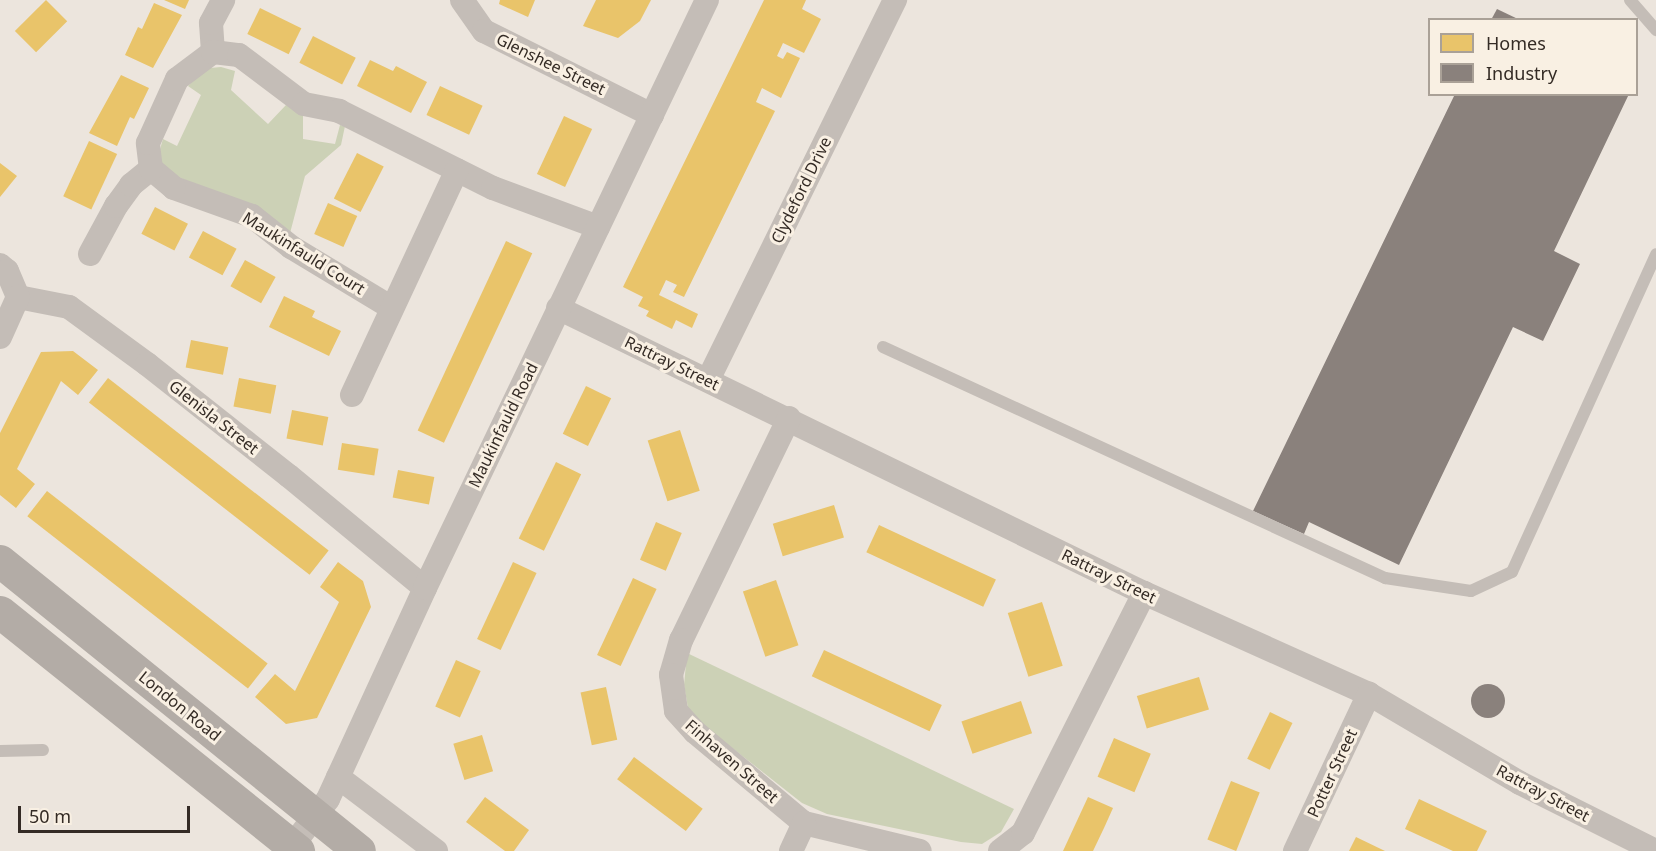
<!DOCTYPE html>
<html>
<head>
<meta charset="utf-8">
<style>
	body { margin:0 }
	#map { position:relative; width:1656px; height:851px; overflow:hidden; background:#ece5dd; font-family:"Noto Sans",sans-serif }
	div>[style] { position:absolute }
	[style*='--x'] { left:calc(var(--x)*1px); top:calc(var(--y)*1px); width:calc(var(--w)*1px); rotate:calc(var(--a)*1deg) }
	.green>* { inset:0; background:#ccd1b6 }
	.homes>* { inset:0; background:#e9c46a; transform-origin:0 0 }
	.industry>* { inset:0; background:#8a817c }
	.round { border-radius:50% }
	.lane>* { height:12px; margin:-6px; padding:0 6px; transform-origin:6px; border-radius:6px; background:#c4bdb7 }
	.street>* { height:24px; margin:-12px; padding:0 12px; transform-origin:12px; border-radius:12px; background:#c4bdb7 }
	.primary>* { height:33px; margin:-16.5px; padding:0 16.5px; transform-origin:16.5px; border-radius:16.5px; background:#b3aca6 }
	span { translate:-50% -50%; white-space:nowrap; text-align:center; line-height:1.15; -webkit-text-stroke:6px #f9f0e3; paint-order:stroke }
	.street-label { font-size:16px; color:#342b25 }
	.legend { position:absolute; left:1428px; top:18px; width:210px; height:78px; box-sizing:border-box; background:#f9f0e3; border:2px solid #aaa197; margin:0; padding:8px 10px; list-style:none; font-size:18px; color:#342b25 }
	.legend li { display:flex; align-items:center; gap:12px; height:30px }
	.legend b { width:30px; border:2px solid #aaa197 }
	.scale { position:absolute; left:18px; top:806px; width:172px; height:27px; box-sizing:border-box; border:3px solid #342b25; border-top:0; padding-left:8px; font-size:18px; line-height:21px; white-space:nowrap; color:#342b25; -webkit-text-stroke:4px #f9f0e3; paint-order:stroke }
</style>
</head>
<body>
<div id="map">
	<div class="green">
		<i style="clip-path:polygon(221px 67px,235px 71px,231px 90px,268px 124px,286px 105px,303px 115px,303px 139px,335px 144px,340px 125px,345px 126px,341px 145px,305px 176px,289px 237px,241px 207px,160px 168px,158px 156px,163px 139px,177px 146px,201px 95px,188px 86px,198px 75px,210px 68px)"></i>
		<i style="clip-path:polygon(687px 653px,1014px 809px,1001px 832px,982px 844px,961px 842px,827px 814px,802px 803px,689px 714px,684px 685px)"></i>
	</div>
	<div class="homes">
		<i style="left:46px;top:0;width:30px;height:44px;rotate:45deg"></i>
		<i style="clip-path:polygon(164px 0,189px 0,185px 9px)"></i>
		<i style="clip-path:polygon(500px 0,535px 0,528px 17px,499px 4px)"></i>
		<i style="clip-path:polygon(596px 0,651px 0,640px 21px,618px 38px,583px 26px)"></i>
		<i style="clip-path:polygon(764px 0,806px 0,802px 9px,821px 19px,804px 53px,783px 43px,777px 56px,783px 59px,787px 52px,800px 58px,781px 98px,762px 88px,756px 102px,775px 111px,684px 297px,673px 292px,677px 285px,666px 280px,659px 295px,698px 314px,692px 328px,676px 320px,672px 329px,646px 316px,649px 311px,638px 306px,643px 297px,623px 287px)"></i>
		<i style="clip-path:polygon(154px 3px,182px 15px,153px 68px,125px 55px,138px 27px,142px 29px)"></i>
		<i style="left:260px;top:8px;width:46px;height:29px;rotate:26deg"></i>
		<i style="left:313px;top:36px;width:48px;height:30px;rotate:27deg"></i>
		<i style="clip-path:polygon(370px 60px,393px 71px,396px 66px,427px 82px,411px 113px,357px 86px)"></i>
		<i style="clip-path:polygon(121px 75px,149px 88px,134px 119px,130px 117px,117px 146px,89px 133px)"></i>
		<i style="left:440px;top:86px;width:47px;height:32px;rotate:25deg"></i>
		<i style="left:564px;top:116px;width:31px;height:64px;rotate:25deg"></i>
		<i style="left:89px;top:141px;width:31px;height:61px;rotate:25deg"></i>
		<i style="left:357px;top:153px;width:30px;height:51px;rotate:27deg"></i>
		<i style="clip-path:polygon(0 163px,17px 176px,0 197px)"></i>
		<i style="left:328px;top:203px;width:32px;height:34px;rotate:24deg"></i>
		<i style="left:155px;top:207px;width:37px;height:30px;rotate:27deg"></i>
		<i style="left:203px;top:231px;width:38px;height:30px;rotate:28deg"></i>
		<i style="left:506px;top:241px;width:29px;height:209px;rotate:25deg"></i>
		<i style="left:245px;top:260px;width:35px;height:30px;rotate:29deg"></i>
		<i style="clip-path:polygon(284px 296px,315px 311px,312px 317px,341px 331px,329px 356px,269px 327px)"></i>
		<i style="left:191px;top:340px;width:38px;height:28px;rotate:11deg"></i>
		<i style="clip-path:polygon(73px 351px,98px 370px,78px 395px,61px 381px,17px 469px,35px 484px,16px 508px,0 495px,0 433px,41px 352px)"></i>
		<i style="left:108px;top:378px;width:280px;height:31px;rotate:38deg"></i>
		<i style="left:239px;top:378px;width:38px;height:29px;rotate:11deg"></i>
		<i style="left:586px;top:386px;width:28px;height:53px;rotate:26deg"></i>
		<i style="left:292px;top:410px;width:37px;height:29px;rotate:11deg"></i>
		<i style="left:680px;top:430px;width:64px;height:34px;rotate:72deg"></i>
		<i style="left:342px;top:443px;width:37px;height:27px;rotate:9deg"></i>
		<i style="left:556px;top:462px;width:28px;height:85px;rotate:26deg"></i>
		<i style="left:398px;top:470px;width:37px;height:28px;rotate:11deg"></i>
		<i style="left:47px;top:491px;width:280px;height:32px;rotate:38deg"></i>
		<i style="left:834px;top:505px;width:34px;height:64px;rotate:73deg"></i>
		<i style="left:656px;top:522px;width:28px;height:41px;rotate:23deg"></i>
		<i style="left:879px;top:525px;width:129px;height:30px;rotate:25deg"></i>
		<i style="clip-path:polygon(338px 562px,363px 581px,371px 607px,317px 718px,286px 724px,255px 697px,275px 674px,295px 691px,339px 602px,320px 587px)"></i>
		<i style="left:513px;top:562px;width:26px;height:85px;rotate:25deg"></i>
		<i style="left:633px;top:578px;width:26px;height:85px;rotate:25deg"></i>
		<i style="left:776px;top:580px;width:69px;height:35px;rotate:71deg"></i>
		<i style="left:1042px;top:602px;width:67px;height:36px;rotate:72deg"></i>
		<i style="left:824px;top:650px;width:130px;height:29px;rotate:25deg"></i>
		<i style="left:456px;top:660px;width:27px;height:51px;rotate:24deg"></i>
		<i style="left:1199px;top:677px;width:34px;height:65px;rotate:73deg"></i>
		<i style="left:606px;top:687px;width:54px;height:26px;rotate:78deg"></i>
		<i style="left:1021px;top:701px;width:34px;height:63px;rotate:71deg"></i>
		<i style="left:1270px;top:712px;width:25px;height:52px;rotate:26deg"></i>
		<i style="left:482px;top:735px;width:38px;height:30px;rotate:73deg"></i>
		<i style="left:1114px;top:738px;width:40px;height:42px;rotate:23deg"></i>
		<i style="left:634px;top:757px;width:86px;height:28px;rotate:37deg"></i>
		<i style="left:1231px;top:781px;width:31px;height:63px;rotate:22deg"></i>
		<i style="clip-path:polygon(485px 797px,529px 830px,514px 851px,505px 851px,466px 822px)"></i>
		<i style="clip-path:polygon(1088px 797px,1113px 808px,1104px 828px,1093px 851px,1063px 851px)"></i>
		<i style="clip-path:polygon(1419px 799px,1487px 831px,1477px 851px,1453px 851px,1405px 829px)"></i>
		<i style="clip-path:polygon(1356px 837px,1385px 851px,1349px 851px)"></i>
	</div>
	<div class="industry">
		<i style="clip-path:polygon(1497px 9px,1520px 20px,1491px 20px)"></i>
		<i style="clip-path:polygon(1455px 94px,1629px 94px,1554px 251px,1580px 264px,1543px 341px,1513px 327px,1399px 565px,1309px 522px,1304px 534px,1253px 511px)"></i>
		<i class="round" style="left:1471px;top:684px;width:34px;height:34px"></i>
	</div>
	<div class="lane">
		<i style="--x:1630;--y:0;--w:40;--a:49"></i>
		<i style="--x:883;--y:347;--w:553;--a:24.71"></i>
		<i style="--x:1385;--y:578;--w:87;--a:8.6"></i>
		<i style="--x:1471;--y:591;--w:45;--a:-24.9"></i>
		<i style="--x:1512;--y:572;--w:349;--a:-65.6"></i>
		<i style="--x:0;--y:751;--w:43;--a:-1.3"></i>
	</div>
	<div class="street">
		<i style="--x:462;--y:0;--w:38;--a:55"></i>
		<i style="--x:484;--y:31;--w:188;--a:26.6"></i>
		<i style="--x:213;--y:52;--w:29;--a:-94"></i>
		<i style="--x:211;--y:23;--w:26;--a:-62"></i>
		<i style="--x:90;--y:254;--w:55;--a:-61.6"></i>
		<i style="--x:116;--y:206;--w:26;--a:-54"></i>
		<i style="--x:131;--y:185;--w:26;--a:-39"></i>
		<i style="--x:0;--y:265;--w:9;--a:41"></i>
		<i style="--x:7;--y:271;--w:28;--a:67"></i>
		<i style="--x:18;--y:297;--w:52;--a:11.1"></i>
		<i style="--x:69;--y:307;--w:97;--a:36.2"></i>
		<i style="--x:147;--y:364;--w:181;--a:38.3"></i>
		<i style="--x:289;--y:476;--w:176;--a:39.5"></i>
		<i style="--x:392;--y:308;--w:118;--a:-148.9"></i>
		<i style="--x:291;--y:247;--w:50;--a:-141.5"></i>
		<i style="--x:252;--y:216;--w:83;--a:-160.3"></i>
		<i style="--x:174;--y:188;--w:30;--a:-140"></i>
		<i style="--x:151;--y:169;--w:26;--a:-97"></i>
		<i style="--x:148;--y:143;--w:70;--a:-65.6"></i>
		<i style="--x:177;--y:79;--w:45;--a:-36.9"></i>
		<i style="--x:213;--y:52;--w:26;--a:7"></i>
		<i style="--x:239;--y:55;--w:81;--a:37"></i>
		<i style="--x:304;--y:104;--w:36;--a:11"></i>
		<i style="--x:339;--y:111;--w:172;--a:26.6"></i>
		<i style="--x:493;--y:188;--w:112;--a:20.4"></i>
		<i style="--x:558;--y:308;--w:652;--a:25.94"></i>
		<i style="--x:1144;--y:593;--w:247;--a:24.2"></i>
		<i style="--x:1369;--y:694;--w:175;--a:30.5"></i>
		<i style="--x:1520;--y:783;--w:152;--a:26.6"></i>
		<i style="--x:0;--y:337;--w:44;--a:-65.8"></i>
		<i style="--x:708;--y:380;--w:424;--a:-63.8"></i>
		<i style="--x:352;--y:395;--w:248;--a:-65"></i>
		<i style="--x:789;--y:418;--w:247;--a:115.9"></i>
		<i style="--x:681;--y:640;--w:36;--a:106"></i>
		<i style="--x:671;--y:675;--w:36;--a:82"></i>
		<i style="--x:676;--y:711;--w:28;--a:48"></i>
		<i style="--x:695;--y:732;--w:142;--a:39.9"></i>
		<i style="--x:804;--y:823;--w:119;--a:13.6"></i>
		<i style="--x:338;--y:777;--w:123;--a:37.1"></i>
		<i style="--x:292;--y:846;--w:59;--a:-52.5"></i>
		<i style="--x:328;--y:799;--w:232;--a:-65.3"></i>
		<i style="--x:425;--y:588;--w:652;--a:-64.38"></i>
		<i style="--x:791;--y:851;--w:31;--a:-65"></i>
		<i style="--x:1000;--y:851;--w:29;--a:-38"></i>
		<i style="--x:1023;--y:833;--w:269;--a:-63.2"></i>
		<i style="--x:1295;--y:851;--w:174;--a:-64.8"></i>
	</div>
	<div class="primary">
		<i style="--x:0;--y:561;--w:461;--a:38.9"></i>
		<i style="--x:0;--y:612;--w:382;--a:38.7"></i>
	</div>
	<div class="street-label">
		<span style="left:551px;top:64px;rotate:26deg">Glenshee Street</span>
		<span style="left:801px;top:190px;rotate:-64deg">Clydeford Drive</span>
		<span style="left:304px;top:253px;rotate:32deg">Maukinfauld Court</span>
		<span style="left:672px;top:363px;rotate:26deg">Rattray Street</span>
		<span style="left:214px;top:417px;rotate:38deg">Glenisla Street</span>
		<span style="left:503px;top:425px;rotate:-64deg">Maukinfauld Road</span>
		<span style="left:1109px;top:576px;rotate:26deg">Rattray Street</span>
		<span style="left:180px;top:706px;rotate:39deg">London Road</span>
		<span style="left:732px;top:761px;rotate:41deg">Finhaven Street</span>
		<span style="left:1332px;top:773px;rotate:-65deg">Potter Street</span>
		<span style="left:1543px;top:793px;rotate:28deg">Rattray Street</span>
	</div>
	<ul class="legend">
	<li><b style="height:16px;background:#e9c46a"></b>Homes</li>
	<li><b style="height:16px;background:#8a817c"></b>Industry</li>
	</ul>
	<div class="scale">50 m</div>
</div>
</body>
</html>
